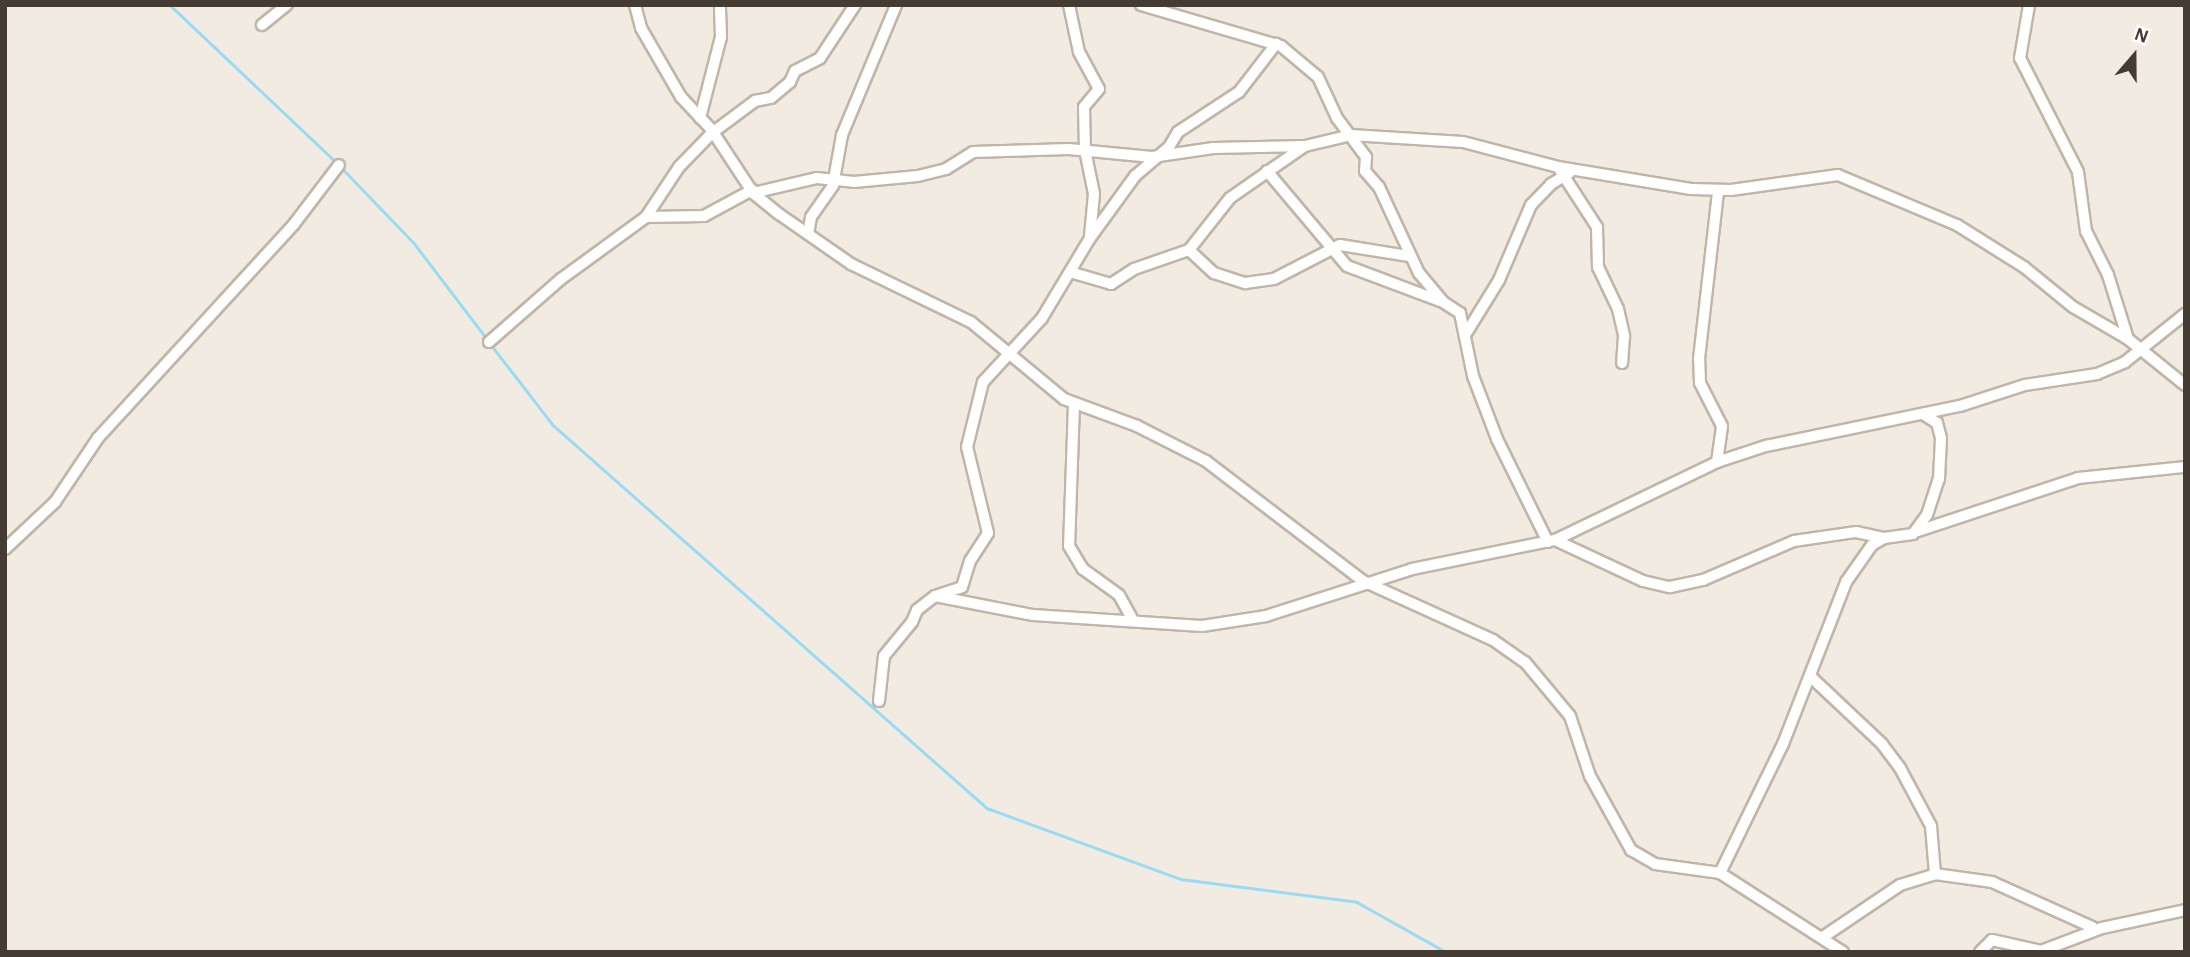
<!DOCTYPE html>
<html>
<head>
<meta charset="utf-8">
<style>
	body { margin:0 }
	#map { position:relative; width:2190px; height:957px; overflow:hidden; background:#f2ebe2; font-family:"Alegreya Sans",sans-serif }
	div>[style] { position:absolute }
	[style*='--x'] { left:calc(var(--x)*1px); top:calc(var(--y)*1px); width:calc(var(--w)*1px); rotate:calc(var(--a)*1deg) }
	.stream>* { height:2.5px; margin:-1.25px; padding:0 1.25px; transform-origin:1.25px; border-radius:1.25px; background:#9adbf4 }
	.roads { filter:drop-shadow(2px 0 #c1b5a8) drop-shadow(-2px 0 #c1b5a8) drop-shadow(0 2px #c1b5a8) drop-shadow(0 -2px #c1b5a8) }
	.minor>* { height:10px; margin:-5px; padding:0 5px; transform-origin:5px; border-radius:5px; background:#fff }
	span { translate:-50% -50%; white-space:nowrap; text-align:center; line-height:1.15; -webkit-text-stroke:5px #fff; paint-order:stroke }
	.frame { position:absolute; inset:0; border:7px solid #443b33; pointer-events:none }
	.north { position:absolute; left:2099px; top:21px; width:70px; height:70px; -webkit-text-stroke:5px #fff; paint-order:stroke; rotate:20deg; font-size:19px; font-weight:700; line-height:28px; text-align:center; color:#443b33 }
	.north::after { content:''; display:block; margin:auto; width:24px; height:32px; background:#443b33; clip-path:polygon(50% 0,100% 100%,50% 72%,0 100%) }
</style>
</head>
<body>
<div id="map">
	<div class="stream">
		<i style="--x:170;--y:5;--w:228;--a:43.4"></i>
		<i style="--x:341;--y:167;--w:105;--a:46.2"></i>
		<i style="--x:414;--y:243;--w:122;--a:52.7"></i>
		<i style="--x:492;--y:346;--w:100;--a:52.3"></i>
		<i style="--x:553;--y:425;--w:579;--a:41.43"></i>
		<i style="--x:987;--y:808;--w:207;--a:20.1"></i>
		<i style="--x:1181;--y:879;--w:177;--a:7.4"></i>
		<i style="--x:1357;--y:902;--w:102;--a:29.3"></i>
	</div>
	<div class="roads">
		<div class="minor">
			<i style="--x:635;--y:5;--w:24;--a:75"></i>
			<i style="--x:641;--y:28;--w:80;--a:59.9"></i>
			<i style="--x:681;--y:97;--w:44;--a:46.8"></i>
			<i style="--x:711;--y:129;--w:77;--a:56.7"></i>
			<i style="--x:753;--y:193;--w:33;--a:39"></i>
			<i style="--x:779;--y:214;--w:88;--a:34.8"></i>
			<i style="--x:851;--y:264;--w:133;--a:25.8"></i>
			<i style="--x:971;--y:322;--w:121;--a:39.6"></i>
			<i style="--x:1064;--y:399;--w:78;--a:20.3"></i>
			<i style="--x:1137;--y:426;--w:77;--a:26.9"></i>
			<i style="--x:1206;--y:461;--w:198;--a:37.4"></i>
			<i style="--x:1363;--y:581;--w:143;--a:24.4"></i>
			<i style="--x:1493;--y:640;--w:39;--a:35"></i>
			<i style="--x:1525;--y:662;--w:70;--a:50.2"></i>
			<i style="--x:1570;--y:716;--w:63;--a:71.6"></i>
			<i style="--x:1590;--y:776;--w:85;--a:61"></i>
			<i style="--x:1631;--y:850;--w:28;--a:30"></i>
			<i style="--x:1655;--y:864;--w:66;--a:7.9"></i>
			<i style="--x:1720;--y:873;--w:146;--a:32.7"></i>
			<i style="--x:1069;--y:5;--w:48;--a:78"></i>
			<i style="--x:1079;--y:52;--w:42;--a:61.6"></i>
			<i style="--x:1099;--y:89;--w:23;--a:130"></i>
			<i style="--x:1084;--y:107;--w:43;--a:88.7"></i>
			<i style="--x:1085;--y:150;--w:45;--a:78.4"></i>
			<i style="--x:1094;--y:194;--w:42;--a:95.4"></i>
			<i style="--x:1141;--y:5;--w:146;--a:16.3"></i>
			<i style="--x:1281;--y:46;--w:48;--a:40"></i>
			<i style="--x:1318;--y:77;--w:45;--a:65.1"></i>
			<i style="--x:1337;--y:118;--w:49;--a:53.4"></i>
			<i style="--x:1366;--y:157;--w:14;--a:94"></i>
			<i style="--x:1365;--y:171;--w:21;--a:49"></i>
			<i style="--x:1379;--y:187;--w:95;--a:65.1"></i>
			<i style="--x:1419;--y:273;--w:38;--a:50"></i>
			<i style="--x:1443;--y:302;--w:20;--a:33"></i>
			<i style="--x:1460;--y:313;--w:64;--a:78.3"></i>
			<i style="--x:1473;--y:376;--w:67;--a:69.1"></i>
			<i style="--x:1497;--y:439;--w:115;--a:63.7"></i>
			<i style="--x:2029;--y:5;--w:54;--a:99.6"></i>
			<i style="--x:2020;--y:58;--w:128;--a:63"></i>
			<i style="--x:2078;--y:172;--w:60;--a:82.3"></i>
			<i style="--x:2086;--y:231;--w:49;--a:63.4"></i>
			<i style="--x:2108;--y:275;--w:67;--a:72.6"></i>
			<i style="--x:262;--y:25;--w:32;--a:-39"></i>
			<i style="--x:700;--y:118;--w:84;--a:-75.5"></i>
			<i style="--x:721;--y:37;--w:32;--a:-92"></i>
			<i style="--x:1558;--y:167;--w:72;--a:57"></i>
			<i style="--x:1597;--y:227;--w:40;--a:88.6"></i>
			<i style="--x:1598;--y:267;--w:47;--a:64.5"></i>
			<i style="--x:1618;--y:309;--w:28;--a:77"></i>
			<i style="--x:1624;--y:336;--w:27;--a:94"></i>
			<i style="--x:1267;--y:171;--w:124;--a:49.9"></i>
			<i style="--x:1347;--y:266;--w:99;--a:20.6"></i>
			<i style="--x:753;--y:193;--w:66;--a:-13.2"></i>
			<i style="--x:817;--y:178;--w:37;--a:6"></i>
			<i style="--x:854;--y:182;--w:64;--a:-5.4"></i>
			<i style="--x:918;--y:176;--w:29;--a:-14"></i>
			<i style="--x:946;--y:169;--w:32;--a:-32"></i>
			<i style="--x:973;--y:152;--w:96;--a:-1.8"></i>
			<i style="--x:1069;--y:149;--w:83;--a:5.5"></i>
			<i style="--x:1152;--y:157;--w:62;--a:-8.4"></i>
			<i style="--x:1213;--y:148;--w:92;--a:-1.2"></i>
			<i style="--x:1305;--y:146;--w:47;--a:-13.4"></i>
			<i style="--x:1351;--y:135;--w:112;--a:3.6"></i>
			<i style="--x:1463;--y:142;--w:98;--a:14.7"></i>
			<i style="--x:1558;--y:167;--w:135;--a:9.4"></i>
			<i style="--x:1691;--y:189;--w:40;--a:1.4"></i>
			<i style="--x:1731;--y:190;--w:108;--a:-8"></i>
			<i style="--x:1838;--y:175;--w:129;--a:22.8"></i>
			<i style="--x:1957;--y:225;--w:79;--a:32.1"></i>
			<i style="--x:2024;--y:267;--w:63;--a:39.2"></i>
			<i style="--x:2073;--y:307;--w:64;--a:30.2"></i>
			<i style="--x:2128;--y:339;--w:73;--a:38.9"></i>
			<i style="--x:646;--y:217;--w:58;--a:-1"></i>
			<i style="--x:704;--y:216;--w:55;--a:-28.4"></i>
			<i style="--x:808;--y:234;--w:17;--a:-80"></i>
			<i style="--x:811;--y:217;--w:39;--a:-55"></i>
			<i style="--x:833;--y:185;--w:51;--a:-79.8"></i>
			<i style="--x:842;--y:135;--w:141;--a:-67.4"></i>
			<i style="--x:1189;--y:250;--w:34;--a:43"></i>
			<i style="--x:1214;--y:273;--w:33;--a:18"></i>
			<i style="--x:1245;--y:283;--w:29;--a:-8"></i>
			<i style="--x:1274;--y:279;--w:74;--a:-27.3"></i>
			<i style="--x:1340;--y:245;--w:70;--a:9.1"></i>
			<i style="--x:1070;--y:272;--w:43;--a:16.3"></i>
			<i style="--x:1111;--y:284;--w:27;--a:-33"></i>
			<i style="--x:1134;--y:269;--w:58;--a:-19.1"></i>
			<i style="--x:1189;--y:250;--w:66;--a:-51.7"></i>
			<i style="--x:1230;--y:198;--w:89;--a:-34.9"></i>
			<i style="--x:1467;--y:332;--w:61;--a:-58.4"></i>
			<i style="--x:1499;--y:280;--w:82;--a:-66.9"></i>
			<i style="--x:1531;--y:205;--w:29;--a:-46"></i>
			<i style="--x:1551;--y:184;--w:21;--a:-31"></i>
			<i style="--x:489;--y:342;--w:96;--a:-41.2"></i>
			<i style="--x:561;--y:279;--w:105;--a:-36.1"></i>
			<i style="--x:646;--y:217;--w:60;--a:-56.6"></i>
			<i style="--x:679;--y:167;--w:47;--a:-45.9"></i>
			<i style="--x:712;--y:133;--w:54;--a:-36.7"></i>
			<i style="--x:755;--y:101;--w:16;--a:-11"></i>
			<i style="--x:771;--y:98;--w:25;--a:-40"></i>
			<i style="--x:790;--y:82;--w:12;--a:-66"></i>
			<i style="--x:795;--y:71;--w:28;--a:-27"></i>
			<i style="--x:820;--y:58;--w:64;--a:-56.6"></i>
			<i style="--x:1074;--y:404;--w:142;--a:92"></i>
			<i style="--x:1069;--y:546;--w:27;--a:59"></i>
			<i style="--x:1083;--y:569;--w:44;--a:35.8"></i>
			<i style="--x:1119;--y:595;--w:29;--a:61"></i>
			<i style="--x:1717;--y:462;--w:36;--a:-82"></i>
			<i style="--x:1722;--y:426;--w:48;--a:-117.1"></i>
			<i style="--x:1700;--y:383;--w:24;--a:-92"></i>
			<i style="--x:1699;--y:359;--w:169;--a:-83.5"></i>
			<i style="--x:1918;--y:531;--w:169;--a:-18.3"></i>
			<i style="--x:2078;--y:478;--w:108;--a:-5.9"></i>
			<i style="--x:1555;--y:540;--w:97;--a:25"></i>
			<i style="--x:1643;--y:581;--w:28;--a:13"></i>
			<i style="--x:1670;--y:587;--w:34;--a:-12"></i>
			<i style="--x:1703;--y:580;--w:99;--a:-23.2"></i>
			<i style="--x:1794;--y:541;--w:63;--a:-8.3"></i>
			<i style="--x:1856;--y:532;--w:29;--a:12"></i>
			<i style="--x:5;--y:549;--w:69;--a:-43.2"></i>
			<i style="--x:55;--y:502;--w:77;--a:-56.1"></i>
			<i style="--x:98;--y:438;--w:290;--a:-47.5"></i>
			<i style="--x:294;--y:224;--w:74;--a:-52.7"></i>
			<i style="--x:938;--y:595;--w:25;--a:-18"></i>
			<i style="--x:962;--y:587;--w:27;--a:-73"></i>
			<i style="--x:970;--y:561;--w:33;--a:-57"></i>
			<i style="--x:988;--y:533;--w:89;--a:-103.7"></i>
			<i style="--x:967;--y:447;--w:67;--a:-76.2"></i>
			<i style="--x:983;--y:382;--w:87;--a:-47.3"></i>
			<i style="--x:1042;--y:318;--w:93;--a:-59"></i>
			<i style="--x:1090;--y:238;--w:77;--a:-54"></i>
			<i style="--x:1135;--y:176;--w:45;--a:-40.5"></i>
			<i style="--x:1169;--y:147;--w:17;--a:-59"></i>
			<i style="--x:1178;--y:132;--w:73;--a:-33.3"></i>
			<i style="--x:1239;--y:92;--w:61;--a:-52.4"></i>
			<i style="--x:1811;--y:677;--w:98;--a:43.3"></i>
			<i style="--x:1882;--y:744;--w:30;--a:53"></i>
			<i style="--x:1900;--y:768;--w:66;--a:61.9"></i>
			<i style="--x:1931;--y:826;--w:48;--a:85.2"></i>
			<i style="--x:879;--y:701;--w:45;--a:-83.7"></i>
			<i style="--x:884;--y:656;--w:44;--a:-50.5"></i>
			<i style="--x:912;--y:622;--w:13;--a:-67"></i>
			<i style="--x:917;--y:610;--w:23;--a:-38"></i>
			<i style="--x:935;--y:596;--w:100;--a:11"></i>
			<i style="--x:1033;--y:615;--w:169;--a:3.7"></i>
			<i style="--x:1202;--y:626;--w:65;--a:-8.9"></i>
			<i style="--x:1266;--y:616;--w:153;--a:-17.8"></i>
			<i style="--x:1412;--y:569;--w:146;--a:-11.5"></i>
			<i style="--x:1555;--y:540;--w:180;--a:-25.7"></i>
			<i style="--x:1717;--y:462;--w:52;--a:-18.1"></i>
			<i style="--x:1766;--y:446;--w:198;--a:-11.7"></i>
			<i style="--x:1960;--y:406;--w:68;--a:-17.9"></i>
			<i style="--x:2025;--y:385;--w:73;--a:-8.7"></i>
			<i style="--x:2097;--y:374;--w:30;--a:-23"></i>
			<i style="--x:2125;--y:362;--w:77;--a:-38.7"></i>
			<i style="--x:1720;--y:873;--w:144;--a:-64"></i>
			<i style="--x:1783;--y:744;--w:174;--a:-68.7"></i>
			<i style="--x:1846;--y:582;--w:45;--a:-54.9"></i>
			<i style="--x:1872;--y:545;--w:14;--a:-30"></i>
			<i style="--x:1884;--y:538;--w:29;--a:-8"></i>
			<i style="--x:1913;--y:534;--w:24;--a:-54"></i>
			<i style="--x:1927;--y:515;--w:38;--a:-72"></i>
			<i style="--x:1939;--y:479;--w:41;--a:-87.2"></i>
			<i style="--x:1941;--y:438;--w:16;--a:-105"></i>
			<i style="--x:1937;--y:423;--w:17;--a:-147"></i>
			<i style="--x:1823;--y:937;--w:93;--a:-34"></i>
			<i style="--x:1900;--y:885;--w:37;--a:-17"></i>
			<i style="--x:1935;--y:874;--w:58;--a:8"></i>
			<i style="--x:1992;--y:882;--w:110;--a:24.2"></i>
			<i style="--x:1980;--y:952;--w:17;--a:-45"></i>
			<i style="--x:1992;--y:940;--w:50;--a:12.7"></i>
			<i style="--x:2041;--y:951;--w:65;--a:-20.7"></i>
			<i style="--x:2102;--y:928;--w:85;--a:-12.2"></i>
		</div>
	</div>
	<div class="frame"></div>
	<div class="north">N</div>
</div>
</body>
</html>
